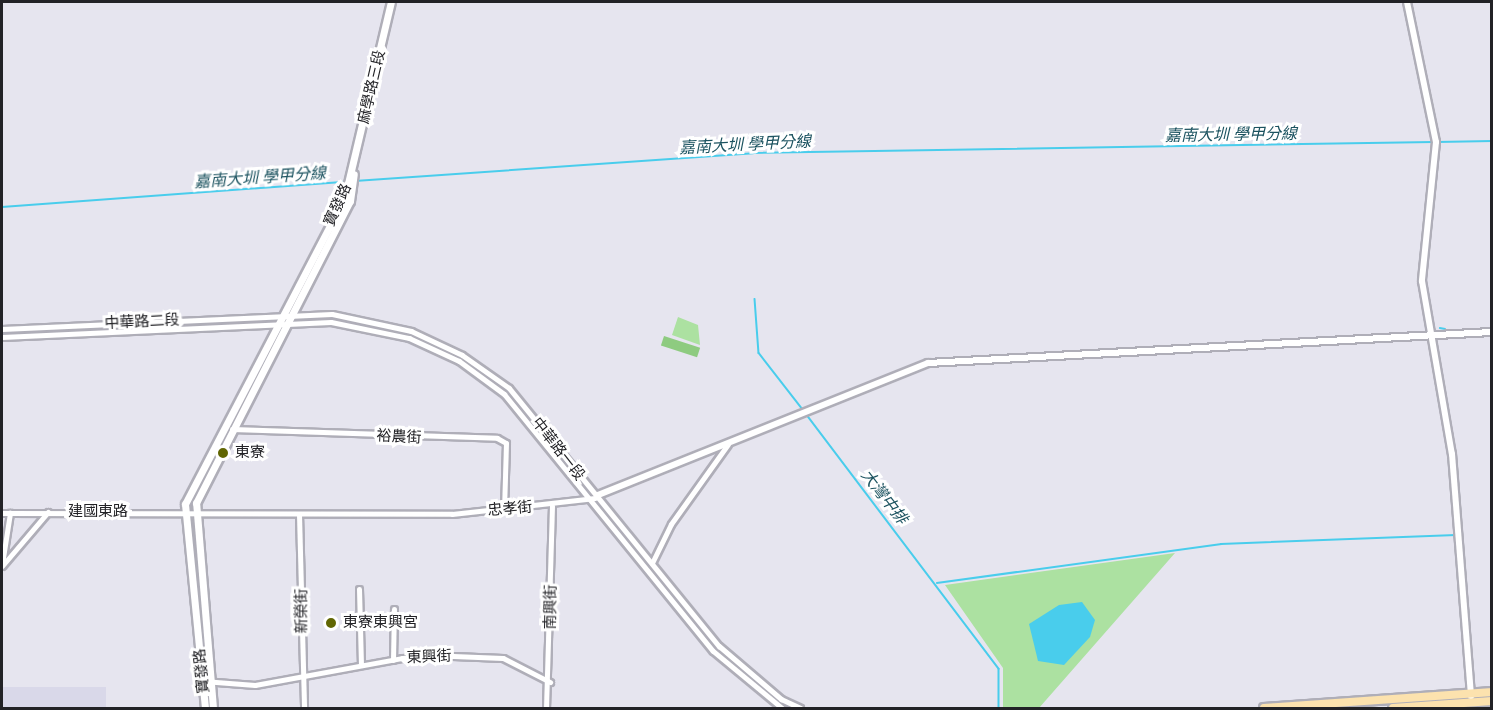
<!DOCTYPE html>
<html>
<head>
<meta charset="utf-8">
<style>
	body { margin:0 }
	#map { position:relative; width:1493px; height:710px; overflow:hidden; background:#e6e5ef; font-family:Rubik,"Noto Sans TC",sans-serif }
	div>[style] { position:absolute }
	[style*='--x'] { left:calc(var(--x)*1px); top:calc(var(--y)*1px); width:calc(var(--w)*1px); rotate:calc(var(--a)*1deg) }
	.built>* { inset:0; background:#d9d8e9; transform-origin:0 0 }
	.green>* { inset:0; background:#ace1a1 }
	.forest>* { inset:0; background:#8ecb80; transform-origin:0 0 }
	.water>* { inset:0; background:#49cdec }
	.stream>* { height:1.5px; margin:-0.75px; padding:0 0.75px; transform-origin:0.75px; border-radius:0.75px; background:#49cdec }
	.roads { filter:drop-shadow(2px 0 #afaeb8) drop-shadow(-2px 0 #afaeb8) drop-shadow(0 2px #afaeb8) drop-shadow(0 -2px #afaeb8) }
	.minor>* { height:5px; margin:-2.5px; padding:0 2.5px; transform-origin:2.5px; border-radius:2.5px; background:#fff }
	.tertiary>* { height:6px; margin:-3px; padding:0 3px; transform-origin:3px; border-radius:3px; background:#fff }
	.secondary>* { height:7px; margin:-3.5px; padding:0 3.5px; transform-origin:3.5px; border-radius:3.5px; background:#fff }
	.primary>* { height:8px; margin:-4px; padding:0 4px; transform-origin:4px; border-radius:4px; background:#fce2ae }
	.dots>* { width:16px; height:16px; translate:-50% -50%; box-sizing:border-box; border:3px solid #fff; border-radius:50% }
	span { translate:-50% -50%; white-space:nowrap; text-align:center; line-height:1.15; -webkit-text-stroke:6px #fff; paint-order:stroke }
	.street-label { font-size:15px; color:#222226 }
	.poi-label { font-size:15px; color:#222226 }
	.left { translate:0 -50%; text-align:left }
	.water-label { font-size:16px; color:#1c5360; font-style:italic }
	.frame { position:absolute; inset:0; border:3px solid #222226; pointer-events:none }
</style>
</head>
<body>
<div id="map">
	<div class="built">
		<i style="left:2px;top:687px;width:104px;height:21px"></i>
	</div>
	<div class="green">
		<i style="clip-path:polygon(678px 317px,698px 325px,700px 345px,672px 335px)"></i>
		<i style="clip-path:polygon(1175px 553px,1039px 708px,1003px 708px,1003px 668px,945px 585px)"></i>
	</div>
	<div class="forest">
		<i style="left:664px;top:336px;width:38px;height:10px;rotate:18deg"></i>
	</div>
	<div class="water">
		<i style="clip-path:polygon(1082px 602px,1095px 620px,1090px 637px,1064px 665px,1038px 661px,1029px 624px,1059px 605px)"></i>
	</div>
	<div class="stream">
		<i style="--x:1437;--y:142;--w:55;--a:-1"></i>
		<i style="--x:355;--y:181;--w:399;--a:-4"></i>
		<i style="--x:753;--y:153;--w:680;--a:-0.93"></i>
		<i style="--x:2;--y:207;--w:344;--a:-4.2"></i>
		<i style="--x:755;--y:299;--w:54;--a:85.8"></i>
		<i style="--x:759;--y:353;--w:73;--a:52.2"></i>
		<i style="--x:1440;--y:328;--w:5;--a:11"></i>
		<i style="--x:807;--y:415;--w:318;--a:52.9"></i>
		<i style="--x:999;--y:669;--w:39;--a:90"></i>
		<i style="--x:1454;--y:448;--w:34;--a:85"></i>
		<i style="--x:937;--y:583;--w:287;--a:-7.8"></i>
		<i style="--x:1221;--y:544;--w:235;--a:-2.2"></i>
	</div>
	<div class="roads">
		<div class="minor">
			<i style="--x:2;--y:329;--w:330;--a:-2.6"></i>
			<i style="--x:332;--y:314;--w:81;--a:12.1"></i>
			<i style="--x:411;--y:331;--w:56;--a:25.2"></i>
			<i style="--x:462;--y:355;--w:57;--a:35.1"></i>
			<i style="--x:509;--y:388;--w:333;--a:50.9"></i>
			<i style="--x:719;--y:646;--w:82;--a:40.5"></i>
			<i style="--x:781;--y:699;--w:21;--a:25"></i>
			<i style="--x:2;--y:337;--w:329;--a:-2.6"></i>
			<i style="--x:331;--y:322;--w:80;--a:11.6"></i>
			<i style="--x:409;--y:338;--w:55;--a:24.7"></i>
			<i style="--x:459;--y:361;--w:56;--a:36.3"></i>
			<i style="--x:504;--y:394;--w:331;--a:50.9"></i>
			<i style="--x:713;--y:651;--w:89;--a:39.6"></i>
			<i style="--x:232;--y:429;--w:265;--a:1.9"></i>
			<i style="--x:497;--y:438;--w:10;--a:29"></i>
			<i style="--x:506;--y:443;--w:67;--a:91.7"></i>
			<i style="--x:2;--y:513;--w:450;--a:0.1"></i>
			<i style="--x:452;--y:514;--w:144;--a:-6.4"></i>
			<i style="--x:299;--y:514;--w:194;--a:88.5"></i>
			<i style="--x:652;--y:563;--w:43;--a:-64"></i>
			<i style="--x:671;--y:524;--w:98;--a:-54.5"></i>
			<i style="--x:2;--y:564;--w:52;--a:-81.1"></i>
			<i style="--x:2;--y:566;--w:71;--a:-49.6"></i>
			<i style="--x:359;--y:589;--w:76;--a:88.5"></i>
			<i style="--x:393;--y:660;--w:51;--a:-88.9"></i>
			<i style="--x:203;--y:681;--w:52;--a:4.4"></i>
			<i style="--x:255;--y:685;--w:149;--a:-10.4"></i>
			<i style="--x:402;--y:658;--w:51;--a:-2.2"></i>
			<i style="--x:453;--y:656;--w:50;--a:2.3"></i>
			<i style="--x:503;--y:658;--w:53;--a:27.1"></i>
			<i style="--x:546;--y:708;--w:202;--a:-88.3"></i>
		</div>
		<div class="tertiary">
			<i style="--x:1407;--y:2;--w:143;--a:78.3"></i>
			<i style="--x:1436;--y:142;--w:140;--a:95.8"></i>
			<i style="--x:1422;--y:281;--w:176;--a:80.2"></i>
			<i style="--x:1452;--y:454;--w:243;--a:85.5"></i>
			<i style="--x:598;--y:495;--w:355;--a:-21.8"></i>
			<i style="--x:928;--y:363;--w:565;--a:-3.15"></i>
		</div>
		<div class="secondary">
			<i style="--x:205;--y:708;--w:205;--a:-95.6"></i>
			<i style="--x:185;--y:504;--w:347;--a:-62.5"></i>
			<i style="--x:345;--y:196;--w:199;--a:-76.7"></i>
			<i style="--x:213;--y:708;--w:206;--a:-94.7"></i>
			<i style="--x:196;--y:503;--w:339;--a:-63"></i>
			<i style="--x:350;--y:201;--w:27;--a:-82"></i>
		</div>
		<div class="primary">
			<i style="--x:1264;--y:708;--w:229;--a:-4"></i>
			<i style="--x:1393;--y:708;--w:99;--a:-4"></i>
		</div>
	</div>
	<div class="dots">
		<i style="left:223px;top:453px;background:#616603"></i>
		<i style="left:331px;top:623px;background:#616603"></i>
	</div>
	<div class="street-label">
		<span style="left:372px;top:87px;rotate:-77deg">麻學路三段</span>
		<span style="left:338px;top:205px;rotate:-66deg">寶發路</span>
		<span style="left:142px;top:322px;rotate:-3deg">中華路二段</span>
		<span style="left:399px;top:437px;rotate:3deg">裕農街</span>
		<span style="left:558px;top:449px;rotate:52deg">中華路一段</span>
		<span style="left:510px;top:509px;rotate:-5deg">忠孝街</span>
		<span style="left:98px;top:512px">建國東路</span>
		<span style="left:551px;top:607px;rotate:-89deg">南興街</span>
		<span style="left:302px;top:611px;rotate:-90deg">新榮街</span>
		<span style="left:429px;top:657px;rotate:-2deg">東興街</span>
		<span style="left:202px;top:671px;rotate:-96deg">寶發路</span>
	</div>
	<div class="poi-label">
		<span class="left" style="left:235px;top:453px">東寮</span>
		<span class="left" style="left:343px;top:623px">東寮東興宮</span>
	</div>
	<div class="water-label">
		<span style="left:1231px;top:135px;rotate:-1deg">嘉南大圳 學甲分線</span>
		<span style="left:745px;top:145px;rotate:-3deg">嘉南大圳 學甲分線</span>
		<span style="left:260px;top:178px;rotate:-4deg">嘉南大圳 學甲分線</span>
		<span style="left:884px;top:497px;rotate:52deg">大灣中排</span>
	</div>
	<div class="frame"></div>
</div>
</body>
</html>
